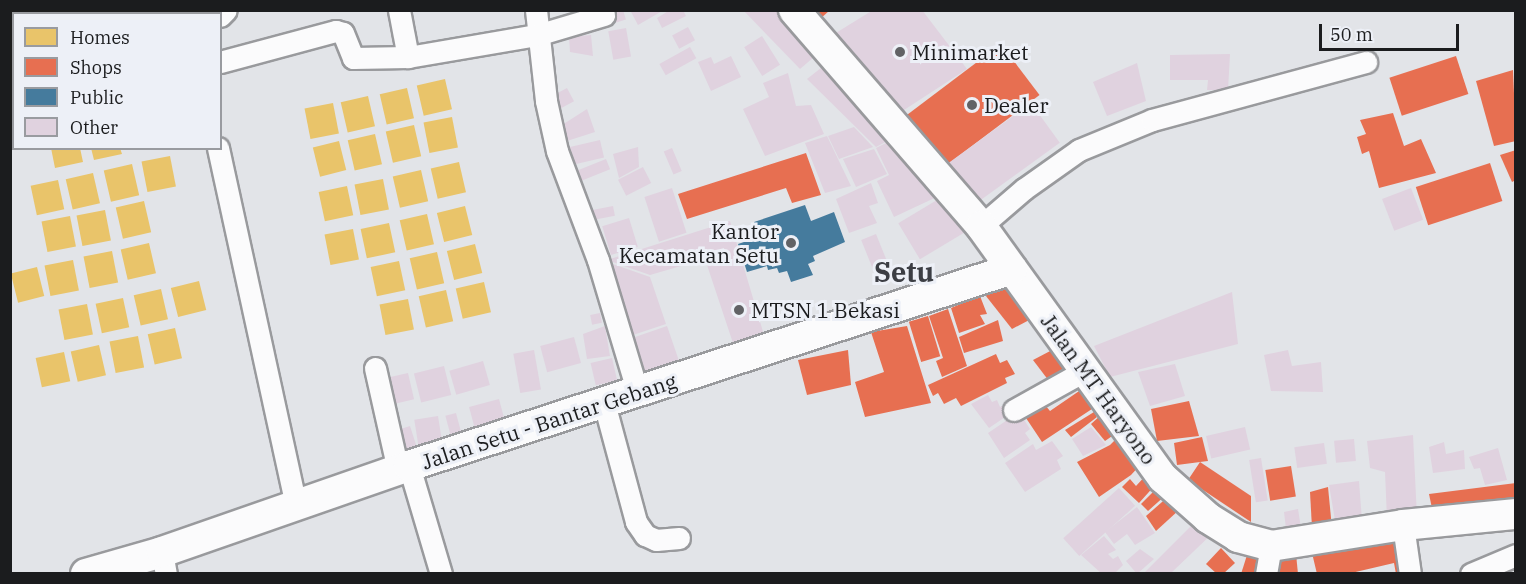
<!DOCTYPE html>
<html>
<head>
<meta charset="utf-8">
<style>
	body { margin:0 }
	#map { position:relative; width:1526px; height:584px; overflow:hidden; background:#e2e4e8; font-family:"IBM Plex Serif",serif }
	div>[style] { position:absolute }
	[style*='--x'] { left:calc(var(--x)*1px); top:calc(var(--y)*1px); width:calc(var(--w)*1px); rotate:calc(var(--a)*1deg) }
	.homes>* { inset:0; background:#e9c46a; transform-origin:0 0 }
	.shops>* { inset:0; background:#e76f51; transform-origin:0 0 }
	.public>* { inset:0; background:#457b9d }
	.building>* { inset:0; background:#e0d2df; transform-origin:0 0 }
	.roads { filter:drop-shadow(2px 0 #999a9d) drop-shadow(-2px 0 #999a9d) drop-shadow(0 2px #999a9d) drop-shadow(0 -2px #999a9d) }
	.minor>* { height:21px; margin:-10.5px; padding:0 10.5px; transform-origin:10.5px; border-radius:10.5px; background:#fbfbfc }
	.secondary>* { height:30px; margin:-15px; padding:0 15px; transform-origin:15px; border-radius:15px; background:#fbfbfc }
	.dots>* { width:16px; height:16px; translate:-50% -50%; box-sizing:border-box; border:3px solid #edf0f7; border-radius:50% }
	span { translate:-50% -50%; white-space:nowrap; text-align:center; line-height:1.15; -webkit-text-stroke:6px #edf0f7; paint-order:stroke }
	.poi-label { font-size:21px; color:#1b1c1e }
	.left { translate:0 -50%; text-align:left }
	.right { translate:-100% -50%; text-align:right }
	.street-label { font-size:21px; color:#1b1c1e }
	.district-label { font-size:27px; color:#3c3e44; font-weight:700 }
	.frame { position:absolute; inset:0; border:12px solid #1b1c1e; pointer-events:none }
	.legend { position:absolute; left:12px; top:12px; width:210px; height:138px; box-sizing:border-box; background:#edf0f7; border:2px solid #999ba0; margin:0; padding:8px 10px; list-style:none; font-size:18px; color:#1b1c1e }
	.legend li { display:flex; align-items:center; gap:12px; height:30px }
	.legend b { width:30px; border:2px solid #999ba0 }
	.scale { position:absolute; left:1319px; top:24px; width:140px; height:27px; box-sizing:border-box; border:3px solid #1b1c1e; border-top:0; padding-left:8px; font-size:18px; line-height:21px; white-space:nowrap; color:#1b1c1e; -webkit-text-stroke:4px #edf0f7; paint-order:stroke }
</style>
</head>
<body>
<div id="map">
	<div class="homes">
		<i style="left:445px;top:79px;width:31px;height:29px;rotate:77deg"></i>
		<i style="left:407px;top:88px;width:31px;height:28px;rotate:77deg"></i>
		<i style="left:368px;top:96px;width:31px;height:28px;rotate:77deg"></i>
		<i style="left:333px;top:103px;width:31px;height:29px;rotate:79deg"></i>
		<i style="left:452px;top:117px;width:31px;height:29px;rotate:79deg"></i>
		<i style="left:414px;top:125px;width:32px;height:29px;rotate:77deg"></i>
		<i style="left:375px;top:134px;width:31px;height:28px;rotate:77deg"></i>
		<i style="left:339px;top:141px;width:30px;height:27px;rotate:76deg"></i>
		<i style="clip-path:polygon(51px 148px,80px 148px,83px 162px,55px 168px)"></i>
		<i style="clip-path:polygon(91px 148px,120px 148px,122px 154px,94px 160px)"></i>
		<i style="left:170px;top:156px;width:31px;height:29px;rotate:79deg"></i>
		<i style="left:459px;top:162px;width:31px;height:29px;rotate:77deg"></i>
		<i style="left:132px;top:164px;width:32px;height:29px;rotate:77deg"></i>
		<i style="left:421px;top:170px;width:32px;height:29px;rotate:77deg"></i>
		<i style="left:93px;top:173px;width:31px;height:28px;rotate:77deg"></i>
		<i style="left:383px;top:179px;width:31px;height:29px;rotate:79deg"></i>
		<i style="left:58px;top:180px;width:30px;height:28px;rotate:78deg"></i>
		<i style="left:347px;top:186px;width:30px;height:29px;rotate:78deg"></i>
		<i style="left:144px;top:201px;width:32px;height:29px;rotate:77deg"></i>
		<i style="left:465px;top:206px;width:30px;height:29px;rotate:76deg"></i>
		<i style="left:105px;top:210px;width:31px;height:29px;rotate:79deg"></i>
		<i style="left:427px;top:214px;width:31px;height:28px;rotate:77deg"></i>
		<i style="left:70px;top:216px;width:31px;height:29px;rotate:79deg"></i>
		<i style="left:389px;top:223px;width:30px;height:29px;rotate:78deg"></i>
		<i style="left:353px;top:229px;width:31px;height:29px;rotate:79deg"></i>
		<i style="left:149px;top:243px;width:31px;height:29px;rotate:77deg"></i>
		<i style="left:475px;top:244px;width:30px;height:29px;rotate:76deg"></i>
		<i style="left:112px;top:251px;width:32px;height:29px;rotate:79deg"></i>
		<i style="left:437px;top:252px;width:32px;height:28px;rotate:77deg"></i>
		<i style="left:73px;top:260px;width:31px;height:29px;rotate:79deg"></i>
		<i style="left:399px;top:261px;width:30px;height:29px;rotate:78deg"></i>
		<i style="left:37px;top:267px;width:30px;height:27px;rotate:76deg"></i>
		<i style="left:199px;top:281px;width:30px;height:29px;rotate:76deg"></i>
		<i style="left:484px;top:282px;width:31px;height:29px;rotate:77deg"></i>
		<i style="left:161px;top:289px;width:31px;height:28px;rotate:77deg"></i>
		<i style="left:446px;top:290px;width:32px;height:28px;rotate:77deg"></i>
		<i style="left:123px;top:298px;width:30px;height:28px;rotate:78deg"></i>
		<i style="left:408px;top:299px;width:31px;height:29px;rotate:79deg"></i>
		<i style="left:87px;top:304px;width:31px;height:29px;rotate:79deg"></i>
		<i style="left:175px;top:328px;width:31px;height:28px;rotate:77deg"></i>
		<i style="left:138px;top:336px;width:32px;height:29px;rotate:79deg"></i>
		<i style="left:99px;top:345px;width:31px;height:29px;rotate:77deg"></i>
		<i style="left:64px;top:352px;width:30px;height:29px;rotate:78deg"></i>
	</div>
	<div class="shops">
		<i style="clip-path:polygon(810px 10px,830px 10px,819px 20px)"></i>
		<i style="left:1001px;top:44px;width:64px;height:122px;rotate:53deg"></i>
		<i style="left:1456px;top:56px;width:40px;height:70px;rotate:72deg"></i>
		<i style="clip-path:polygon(1513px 70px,1516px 141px,1494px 146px,1476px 81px)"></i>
		<i style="clip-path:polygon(1393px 113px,1404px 146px,1421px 139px,1436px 173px,1379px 188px,1369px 151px,1362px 154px,1357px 137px,1366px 134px,1360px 120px)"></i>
		<i style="clip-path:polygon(1516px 150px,1516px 180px,1512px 182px,1500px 155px)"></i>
		<i style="clip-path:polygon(806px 153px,821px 195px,792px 203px,786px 188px,687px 219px,678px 194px)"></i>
		<i style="left:1490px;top:163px;width:40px;height:78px;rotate:72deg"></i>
		<i style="clip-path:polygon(1010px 286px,1033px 318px,1012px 329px,982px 291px)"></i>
		<i style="clip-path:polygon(980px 296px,987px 314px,980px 315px,985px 324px,959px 333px,951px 308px)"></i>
		<i style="clip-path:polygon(948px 309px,967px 366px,942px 377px,936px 361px,943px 358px,929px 316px)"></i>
		<i style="left:928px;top:316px;width:42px;height:20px;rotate:73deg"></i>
		<i style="clip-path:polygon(998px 320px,1003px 341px,964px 353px,959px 337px)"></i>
		<i style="clip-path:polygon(907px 326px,931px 403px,865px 417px,855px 382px,884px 372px,871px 332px)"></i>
		<i style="clip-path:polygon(1054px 349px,1071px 375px,1052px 385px,1033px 360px)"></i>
		<i style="clip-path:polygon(848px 350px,851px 385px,807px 395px,798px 360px)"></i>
		<i style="clip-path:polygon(996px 354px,1000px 363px,1007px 360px,1015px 374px,1005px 378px,1007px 383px,961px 406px,956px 398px,944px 404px,938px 393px,933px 396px,928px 385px)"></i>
		<i style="clip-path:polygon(1085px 387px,1098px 405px,1042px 442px,1020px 409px,1040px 399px,1050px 411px)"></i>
		<i style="clip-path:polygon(1189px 401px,1199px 436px,1157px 441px,1151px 409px)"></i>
		<i style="clip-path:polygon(1094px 412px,1097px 417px,1071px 437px,1065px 430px)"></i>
		<i style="clip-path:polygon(1101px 415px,1115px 434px,1105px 441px,1091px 424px)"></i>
		<i style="clip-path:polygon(1120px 435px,1142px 463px,1131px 475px,1099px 497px,1077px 462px,1110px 445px)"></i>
		<i style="clip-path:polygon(1202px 437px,1208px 461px,1200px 462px,1251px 496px,1251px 522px,1188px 480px,1200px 462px,1177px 465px,1174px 443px)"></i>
		<i style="left:1291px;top:466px;width:31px;height:26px;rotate:81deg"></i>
		<i style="clip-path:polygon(1148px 473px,1157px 483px,1139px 503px,1122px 487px,1130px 479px,1136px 486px)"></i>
		<i style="clip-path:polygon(1516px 483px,1516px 505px,1433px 513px,1429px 494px)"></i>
		<i style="clip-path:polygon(1160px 485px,1167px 494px,1148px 511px,1141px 504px)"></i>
		<i style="clip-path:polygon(1328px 487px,1332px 528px,1312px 528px,1310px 492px)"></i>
		<i style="clip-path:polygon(1170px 495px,1179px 510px,1156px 531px,1146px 516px)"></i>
		<i style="clip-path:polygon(1404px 542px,1408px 574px,1396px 574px,1394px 563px,1347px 574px,1317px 574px,1312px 553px)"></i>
		<i style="clip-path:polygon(1221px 548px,1235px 563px,1223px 574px,1217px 574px,1206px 564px)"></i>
		<i style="clip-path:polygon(1248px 552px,1266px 561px,1262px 574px,1241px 574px)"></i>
		<i style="clip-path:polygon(1296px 554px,1298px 574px,1271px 574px,1273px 555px)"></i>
	</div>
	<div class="public">
		<i style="clip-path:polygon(805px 205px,811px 221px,834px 212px,845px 242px,813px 256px,815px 261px,808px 264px,813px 275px,791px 282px,787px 271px,779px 273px,777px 268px,768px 270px,767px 266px,747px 272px,738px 244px,759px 237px,754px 222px)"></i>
	</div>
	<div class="building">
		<i style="left:623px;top:10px;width:10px;height:10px;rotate:73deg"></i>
		<i style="clip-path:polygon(630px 10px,664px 10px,638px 25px)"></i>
		<i style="clip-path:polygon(670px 10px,683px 10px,686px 16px,662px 28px,657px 18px)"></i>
		<i style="clip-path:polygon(743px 10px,783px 10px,821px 51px,800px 69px)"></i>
		<i style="clip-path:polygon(873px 10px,922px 10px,967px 69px,901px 112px,831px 36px)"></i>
		<i style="left:688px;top:27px;width:15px;height:18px;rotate:62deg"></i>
		<i style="left:626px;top:28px;width:29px;height:18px;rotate:80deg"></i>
		<i style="clip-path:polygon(591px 35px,593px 56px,570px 52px,569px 37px)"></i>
		<i style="left:762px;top:36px;width:34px;height:21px;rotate:58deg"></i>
		<i style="left:690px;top:47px;width:13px;height:35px;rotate:61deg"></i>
		<i style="clip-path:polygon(1230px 54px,1228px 90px,1207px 90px,1208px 80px,1170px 80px,1170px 55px)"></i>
		<i style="clip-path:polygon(731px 56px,741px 77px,711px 91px,698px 62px,711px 57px,714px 64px)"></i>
		<i style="clip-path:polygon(831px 60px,893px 138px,876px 147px,807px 79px)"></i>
		<i style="clip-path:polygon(1137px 63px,1146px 101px,1107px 116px,1093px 82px)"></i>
		<i style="clip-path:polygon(788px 73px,796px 106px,811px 105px,824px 134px,765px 156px,743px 109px,769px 97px,763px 83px)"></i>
		<i style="left:567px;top:88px;width:15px;height:17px;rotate:62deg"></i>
		<i style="left:1031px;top:103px;width:49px;height:102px;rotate:54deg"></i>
		<i style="clip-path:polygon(587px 109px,595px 132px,567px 141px,562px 125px)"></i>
		<i style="clip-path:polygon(854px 127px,873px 147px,839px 159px,828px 136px)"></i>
		<i style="clip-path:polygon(827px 136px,851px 186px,825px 193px,805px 143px)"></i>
		<i style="clip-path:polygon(894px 139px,941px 195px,894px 217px,877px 181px,889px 175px,876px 148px)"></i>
		<i style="left:600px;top:140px;width:18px;height:33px;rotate:77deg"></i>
		<i style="clip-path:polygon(638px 147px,639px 167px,619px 178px,613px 154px)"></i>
		<i style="left:672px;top:148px;width:25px;height:9px;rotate:67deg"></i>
		<i style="clip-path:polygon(874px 149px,887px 174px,856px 187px,843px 159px)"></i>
		<i style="left:606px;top:159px;width:11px;height:35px;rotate:68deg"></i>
		<i style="left:643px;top:167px;width:18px;height:28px;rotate:63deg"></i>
		<i style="clip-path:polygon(871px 183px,878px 203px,869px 206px,877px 223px,849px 233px,836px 199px)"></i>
		<i style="left:672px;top:188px;width:47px;height:29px;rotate:72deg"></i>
		<i style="left:1411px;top:188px;width:34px;height:31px;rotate:69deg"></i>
		<i style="left:942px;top:197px;width:42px;height:51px;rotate:59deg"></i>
		<i style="left:613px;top:206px;width:10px;height:21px;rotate:79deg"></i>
		<i style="left:629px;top:218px;width:30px;height:28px;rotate:73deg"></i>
		<i style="clip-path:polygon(730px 221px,767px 345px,737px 355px,705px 259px,650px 275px,607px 260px)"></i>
		<i style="left:876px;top:234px;width:35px;height:16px;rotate:68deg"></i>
		<i style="clip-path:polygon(607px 262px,650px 277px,666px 324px,633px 335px)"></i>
		<i style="clip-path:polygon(1232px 292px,1238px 344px,1110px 377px,1094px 346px)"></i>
		<i style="left:600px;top:313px;width:10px;height:10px;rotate:79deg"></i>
		<i style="clip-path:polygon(605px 326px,610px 356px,587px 359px,583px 334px)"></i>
		<i style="left:667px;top:326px;width:46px;height:36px;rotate:71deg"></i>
		<i style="left:574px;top:337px;width:27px;height:35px;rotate:75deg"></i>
		<i style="left:534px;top:350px;width:40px;height:21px;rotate:80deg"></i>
		<i style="clip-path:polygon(1288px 350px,1292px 366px,1321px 362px,1323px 392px,1271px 391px,1264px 355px)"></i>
		<i style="left:612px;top:358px;width:23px;height:22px;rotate:77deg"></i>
		<i style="left:483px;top:361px;width:25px;height:35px;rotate:74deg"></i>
		<i style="clip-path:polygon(1175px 364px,1185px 396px,1150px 406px,1138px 372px)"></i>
		<i style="left:444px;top:366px;width:30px;height:31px;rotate:76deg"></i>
		<i style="left:408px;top:373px;width:27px;height:26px;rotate:77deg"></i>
		<i style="clip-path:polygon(988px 395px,992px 402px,997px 400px,1000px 407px,1006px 404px,1011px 413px,989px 428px,971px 404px)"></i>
		<i style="left:499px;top:399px;width:23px;height:31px;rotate:75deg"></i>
		<i style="clip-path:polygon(1019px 412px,1030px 429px,1025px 433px,1030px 440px,1004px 458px,988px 433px)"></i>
		<i style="left:456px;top:413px;width:23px;height:11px;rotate:75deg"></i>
		<i style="left:438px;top:416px;width:25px;height:24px;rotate:81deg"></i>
		<i style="left:410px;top:426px;width:22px;height:21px;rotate:72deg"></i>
		<i style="clip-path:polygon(1091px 427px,1106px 445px,1083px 456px,1072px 439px)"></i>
		<i style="left:1245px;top:427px;width:23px;height:40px;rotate:77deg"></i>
		<i style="clip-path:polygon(1413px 435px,1417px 517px,1387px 519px,1385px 472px,1370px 468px,1367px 441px)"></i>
		<i style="left:1354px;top:439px;width:22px;height:20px;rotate:85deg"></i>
		<i style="clip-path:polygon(1052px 441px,1063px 456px,1057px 460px,1061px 469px,1025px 492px,1005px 463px,1033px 444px,1036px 450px)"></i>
		<i style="clip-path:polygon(1444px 442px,1446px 454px,1464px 450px,1465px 469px,1433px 473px,1429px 447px)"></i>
		<i style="left:1324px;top:443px;width:21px;height:30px;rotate:82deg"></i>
		<i style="clip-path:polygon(1498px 448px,1507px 480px,1485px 485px,1480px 468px,1474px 469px,1469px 457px)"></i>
		<i style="left:1261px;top:458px;width:43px;height:12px;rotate:81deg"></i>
		<i style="clip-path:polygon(1359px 481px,1362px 521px,1336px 526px,1329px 485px)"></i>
		<i style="left:1119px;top:488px;width:24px;height:75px;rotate:48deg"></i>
		<i style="clip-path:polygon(1137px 507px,1155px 533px,1135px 545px,1127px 534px,1114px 544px,1105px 532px)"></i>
		<i style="clip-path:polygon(1298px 509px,1301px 528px,1286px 529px,1284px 512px)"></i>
		<i style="clip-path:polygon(1199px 518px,1216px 530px,1170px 574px,1143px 574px)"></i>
		<i style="clip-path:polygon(1104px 536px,1116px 550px,1108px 554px,1113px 559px,1118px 556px,1123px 565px,1114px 574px,1102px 574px,1081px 555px)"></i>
		<i style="clip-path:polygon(1140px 549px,1154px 559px,1137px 574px,1126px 561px)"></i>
	</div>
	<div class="roads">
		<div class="minor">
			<i style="--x:399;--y:10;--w:48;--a:79.2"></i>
			<i style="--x:536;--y:10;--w:92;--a:83.7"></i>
			<i style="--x:546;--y:101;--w:51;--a:77.6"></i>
			<i style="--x:557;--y:151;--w:116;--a:69.4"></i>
			<i style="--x:598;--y:260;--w:139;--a:73.3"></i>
			<i style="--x:220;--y:16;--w:8;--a:-45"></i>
			<i style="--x:220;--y:62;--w:120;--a:-15"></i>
			<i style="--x:336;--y:31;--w:7;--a:16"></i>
			<i style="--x:343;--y:33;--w:27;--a:68"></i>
			<i style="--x:353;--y:58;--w:55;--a:-1"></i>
			<i style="--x:408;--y:57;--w:131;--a:-9.7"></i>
			<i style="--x:537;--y:35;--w:70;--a:-16.6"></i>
			<i style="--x:218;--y:148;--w:365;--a:77.7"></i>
			<i style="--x:981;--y:226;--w:57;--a:-40.7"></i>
			<i style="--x:1024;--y:189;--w:67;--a:-35.3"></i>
			<i style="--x:1079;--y:150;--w:79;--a:-22.3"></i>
			<i style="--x:1152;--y:120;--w:222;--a:-15.2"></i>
			<i style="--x:375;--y:368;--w:105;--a:77.3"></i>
			<i style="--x:604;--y:403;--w:123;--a:74.9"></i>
			<i style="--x:636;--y:522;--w:16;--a:55"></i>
			<i style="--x:645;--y:535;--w:12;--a:24"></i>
			<i style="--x:656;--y:540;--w:23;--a:-5"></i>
			<i style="--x:1014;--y:410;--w:80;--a:-29.1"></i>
			<i style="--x:409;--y:466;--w:113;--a:73.5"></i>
			<i style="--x:1403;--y:525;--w:49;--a:81.9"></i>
			<i style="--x:162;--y:552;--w:22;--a:80"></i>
			<i style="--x:1266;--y:574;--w:28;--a:-80"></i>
			<i style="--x:1471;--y:574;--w:49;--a:-22.9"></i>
		</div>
		<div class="secondary">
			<i style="--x:794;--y:10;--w:286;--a:49.1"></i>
			<i style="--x:981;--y:226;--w:311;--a:54.2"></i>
			<i style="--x:1163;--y:478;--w:60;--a:41.6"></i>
			<i style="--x:1208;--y:518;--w:36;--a:32"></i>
			<i style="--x:1238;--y:537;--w:34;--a:15"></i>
			<i style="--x:1271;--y:546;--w:134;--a:-9"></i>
			<i style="--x:1403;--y:525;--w:114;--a:-5.6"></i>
			<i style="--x:86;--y:574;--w:79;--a:-16.1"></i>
			<i style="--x:162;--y:552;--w:262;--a:-19.2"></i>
			<i style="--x:409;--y:466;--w:634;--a:-18.09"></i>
		</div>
	</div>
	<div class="dots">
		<i style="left:900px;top:52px;background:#616265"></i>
		<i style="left:972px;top:105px;background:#616265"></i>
		<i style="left:791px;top:243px;background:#616265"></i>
		<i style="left:739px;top:310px;background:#616265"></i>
	</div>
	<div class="poi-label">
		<span class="left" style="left:912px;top:52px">Minimarket</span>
		<span class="left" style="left:984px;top:105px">Dealer</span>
		<span class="right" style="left:779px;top:243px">Kantor<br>Kecamatan Setu</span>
		<span class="left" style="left:751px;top:310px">MTSN 1 Bekasi</span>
	</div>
	<div class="street-label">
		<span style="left:1099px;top:389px;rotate:54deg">Jalan MT Haryono</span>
		<span style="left:549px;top:421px;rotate:-18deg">Jalan Setu - Bantar Gebang</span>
	</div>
	<div class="district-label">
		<span style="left:904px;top:272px">Setu</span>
	</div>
	<div class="frame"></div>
	<ul class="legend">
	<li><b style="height:16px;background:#e9c46a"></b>Homes</li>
	<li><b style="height:16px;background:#e76f51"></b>Shops</li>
	<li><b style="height:16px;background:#457b9d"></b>Public</li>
	<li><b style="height:16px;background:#e0d2df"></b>Other</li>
	</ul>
	<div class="scale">50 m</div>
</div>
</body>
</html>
